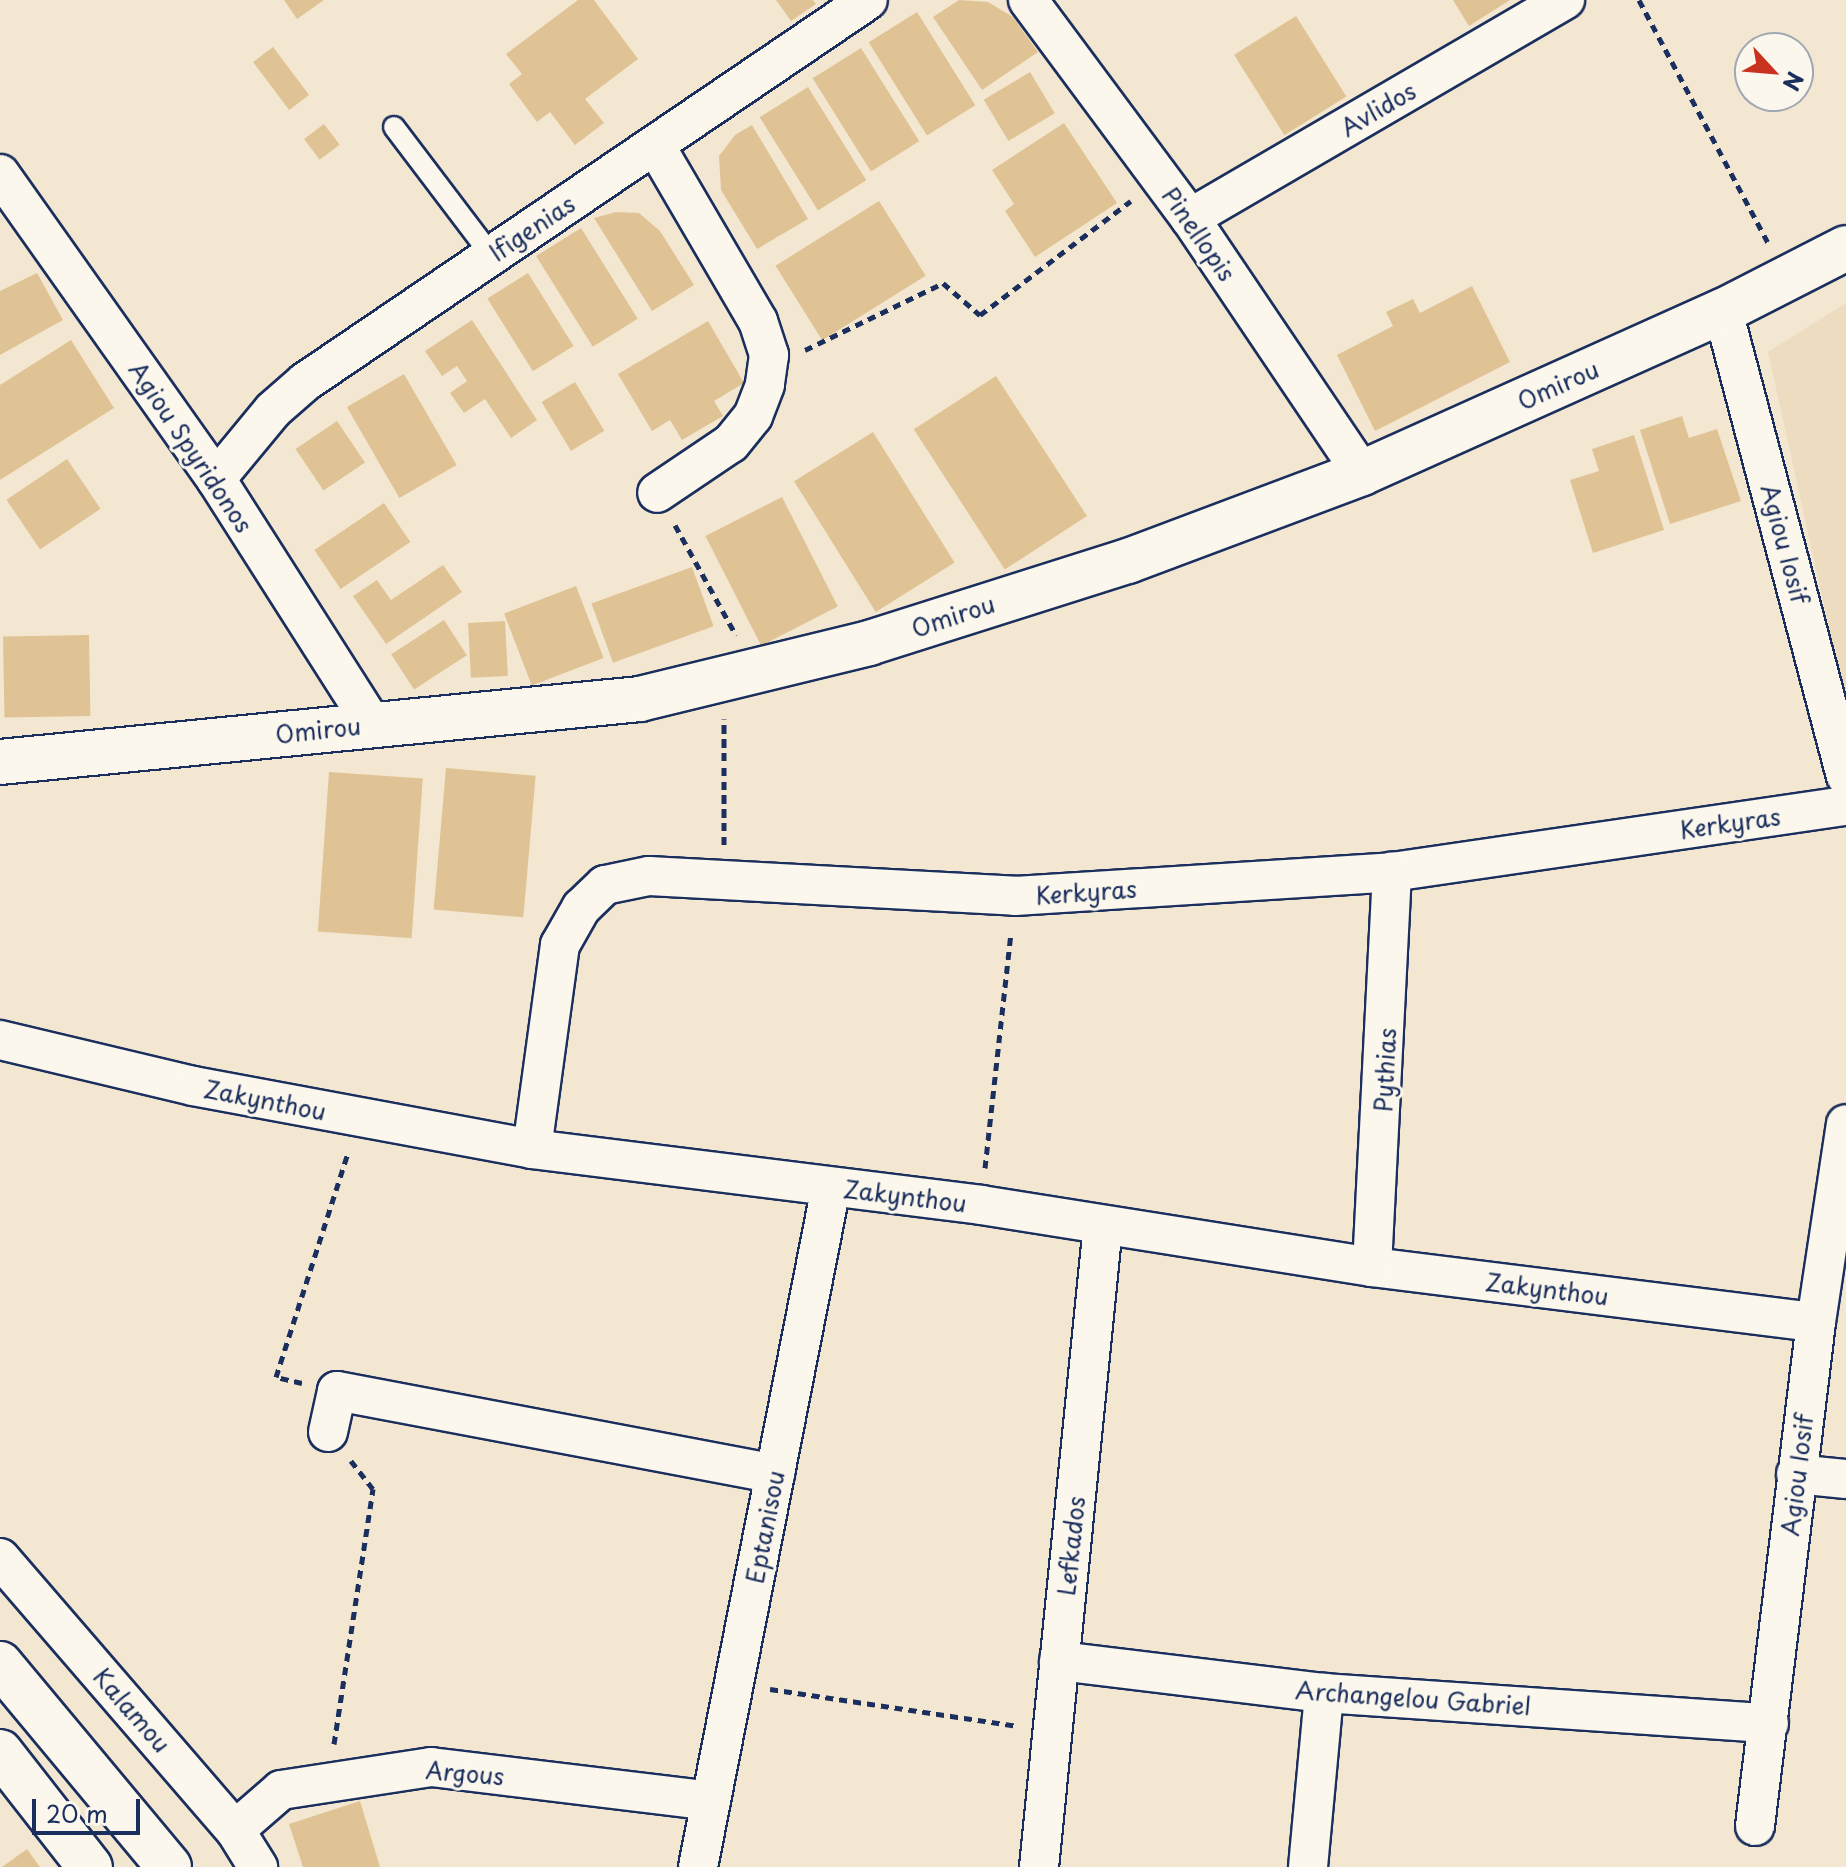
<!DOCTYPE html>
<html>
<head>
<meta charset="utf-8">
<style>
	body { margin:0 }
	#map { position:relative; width:1846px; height:1867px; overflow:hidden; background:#f3e7d2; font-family:"Playpen Sans",sans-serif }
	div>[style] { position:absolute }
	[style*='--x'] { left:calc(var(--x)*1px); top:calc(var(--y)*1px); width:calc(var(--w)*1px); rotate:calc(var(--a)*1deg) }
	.built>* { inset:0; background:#eddcbf }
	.building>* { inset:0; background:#e0c394; transform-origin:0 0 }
	.path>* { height:5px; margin-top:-2.5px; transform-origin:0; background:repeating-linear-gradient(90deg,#1b2f5e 0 8px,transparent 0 14px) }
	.roads { filter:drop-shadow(2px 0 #1b2f5e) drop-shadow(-2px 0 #1b2f5e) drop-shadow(0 2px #1b2f5e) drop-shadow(0 -2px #1b2f5e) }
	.lane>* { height:20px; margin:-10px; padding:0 10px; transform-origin:10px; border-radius:10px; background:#fbf7ec }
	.street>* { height:38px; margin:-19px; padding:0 19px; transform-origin:19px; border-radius:19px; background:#fbf7ec }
	.secondary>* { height:44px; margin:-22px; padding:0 22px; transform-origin:22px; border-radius:22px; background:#fbf7ec }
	span { translate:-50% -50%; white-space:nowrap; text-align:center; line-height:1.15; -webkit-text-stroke:6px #fbf7ec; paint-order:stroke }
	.street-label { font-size:24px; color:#1b2f5e }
	.north { position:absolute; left:1734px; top:32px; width:80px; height:80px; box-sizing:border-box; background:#fbf7ec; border:2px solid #a1a7b3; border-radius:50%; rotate:116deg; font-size:22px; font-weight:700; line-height:32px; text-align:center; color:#1b2f5e }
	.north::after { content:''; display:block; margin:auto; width:28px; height:36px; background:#c8321e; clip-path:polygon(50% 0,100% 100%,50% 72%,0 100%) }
	.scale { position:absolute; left:32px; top:1799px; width:108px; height:36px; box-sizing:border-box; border:4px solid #1b2f5e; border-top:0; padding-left:10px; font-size:24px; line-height:28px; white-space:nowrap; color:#1b2f5e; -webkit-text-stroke:6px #fbf7ec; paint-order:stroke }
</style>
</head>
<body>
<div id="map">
	<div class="built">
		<i style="clip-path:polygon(1846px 303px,1846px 705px,1768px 352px)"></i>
	</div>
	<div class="building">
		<i style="clip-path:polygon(284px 0,324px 0,297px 19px)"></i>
		<i style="clip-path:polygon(578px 0,594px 0,638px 59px,585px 99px,604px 123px,575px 145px,550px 112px,537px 122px,509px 84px,522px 74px,506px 54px)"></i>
		<i style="clip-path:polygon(776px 0,813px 0,816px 4px,791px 21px)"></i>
		<i style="clip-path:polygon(959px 0,988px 2px,1013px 17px,1038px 52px,982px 90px,933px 17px)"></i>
		<i style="clip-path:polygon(1453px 0,1510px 0,1469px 26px)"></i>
		<i style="left:917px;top:12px;width:110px;height:57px;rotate:58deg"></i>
		<i style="left:1296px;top:16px;width:95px;height:73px;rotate:58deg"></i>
		<i style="left:273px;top:47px;width:60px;height:25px;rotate:53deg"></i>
		<i style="left:861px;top:48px;width:110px;height:57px;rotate:58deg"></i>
		<i style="left:1030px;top:72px;width:48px;height:54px;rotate:59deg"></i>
		<i style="left:808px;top:87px;width:110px;height:57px;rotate:58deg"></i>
		<i style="clip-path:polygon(1064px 123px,1117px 203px,1035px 257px,1005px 211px,1014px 204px,992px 170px)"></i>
		<i style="left:324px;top:124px;width:26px;height:25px;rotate:53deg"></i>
		<i style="clip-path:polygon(752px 125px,808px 219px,757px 249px,721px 190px,719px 156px,735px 135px)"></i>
		<i style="left:879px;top:201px;width:88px;height:122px;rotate:58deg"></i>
		<i style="clip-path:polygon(616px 212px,639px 213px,660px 231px,694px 285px,652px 311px,594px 218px)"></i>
		<i style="left:581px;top:228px;width:107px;height:53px;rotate:58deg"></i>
		<i style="clip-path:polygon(37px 273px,63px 320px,0 355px,0 291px)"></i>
		<i style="left:528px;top:273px;width:86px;height:48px;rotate:58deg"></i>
		<i style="clip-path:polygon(1472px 286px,1510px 362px,1375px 431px,1337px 355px,1393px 326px,1386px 312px,1413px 299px,1420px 313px)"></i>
		<i style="clip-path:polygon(472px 320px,537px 420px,511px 438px,485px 399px,464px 413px,450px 393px,467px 381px,457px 366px,442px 376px,425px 351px)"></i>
		<i style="clip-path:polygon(708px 321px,744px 383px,714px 401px,723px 416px,682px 440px,670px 420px,652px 431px,618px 374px)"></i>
		<i style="clip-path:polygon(71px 340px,114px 408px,0 480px,0 385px)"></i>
		<i style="left:404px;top:374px;width:105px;height:66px;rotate:60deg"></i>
		<i style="left:996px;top:376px;width:167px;height:98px;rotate:57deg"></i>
		<i style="left:575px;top:382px;width:57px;height:39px;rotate:59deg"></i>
		<i style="clip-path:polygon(1682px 416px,1689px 438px,1717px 429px,1741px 501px,1670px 524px,1640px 430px)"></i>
		<i style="left:337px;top:421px;width:50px;height:50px;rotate:56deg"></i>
		<i style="left:873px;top:432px;width:154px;height:93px;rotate:58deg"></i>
		<i style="clip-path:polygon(1634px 435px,1664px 530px,1593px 553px,1570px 480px,1599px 471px,1592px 449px)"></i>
		<i style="left:67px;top:459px;width:60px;height:73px;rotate:56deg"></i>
		<i style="left:782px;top:497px;width:123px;height:86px;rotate:63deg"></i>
		<i style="left:384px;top:503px;width:47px;height:84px;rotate:56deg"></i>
		<i style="clip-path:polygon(443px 565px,462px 592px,386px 644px,353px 596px,377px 580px,391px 600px)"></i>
		<i style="left:692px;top:567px;width:63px;height:107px;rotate:70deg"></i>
		<i style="left:576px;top:586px;width:77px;height:77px;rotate:69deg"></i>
		<i style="left:444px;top:620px;width:42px;height:63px;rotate:57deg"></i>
		<i style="left:505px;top:621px;width:55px;height:37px;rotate:87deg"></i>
		<i style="left:89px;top:635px;width:81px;height:86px;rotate:89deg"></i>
		<i style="left:446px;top:768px;width:90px;height:142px;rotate:5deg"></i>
		<i style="left:329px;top:772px;width:94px;height:160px;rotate:4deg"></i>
		<i style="clip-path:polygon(360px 1801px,380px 1867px,303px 1867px,289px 1824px)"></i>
		<i style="clip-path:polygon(27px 1849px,40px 1867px,2px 1867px)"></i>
	</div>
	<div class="path">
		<i style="--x:1639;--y:0;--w:275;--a:62"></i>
		<i style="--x:805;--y:350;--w:153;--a:-25.9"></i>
		<i style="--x:943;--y:283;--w:49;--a:40.9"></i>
		<i style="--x:980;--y:315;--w:189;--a:-37.1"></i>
		<i style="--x:675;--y:525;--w:126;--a:61"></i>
		<i style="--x:724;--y:845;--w:126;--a:-90"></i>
		<i style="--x:985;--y:1168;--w:237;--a:-83.7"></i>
		<i style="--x:302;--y:1383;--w:27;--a:-167"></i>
		<i style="--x:276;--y:1377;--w:235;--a:-72.2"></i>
		<i style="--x:770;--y:1689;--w:251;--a:8.5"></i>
		<i style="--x:334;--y:1744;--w:258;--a:-81.3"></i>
		<i style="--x:373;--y:1489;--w:36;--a:-128"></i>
	</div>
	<div class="roads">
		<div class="lane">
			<i style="--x:394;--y:127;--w:161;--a:52.8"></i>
		</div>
		<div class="street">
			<i style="--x:1028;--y:0;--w:272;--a:53.4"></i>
			<i style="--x:1190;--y:218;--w:308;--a:56"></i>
			<i style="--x:655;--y:145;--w:204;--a:59.7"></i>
			<i style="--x:758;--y:321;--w:36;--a:72"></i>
			<i style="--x:769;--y:355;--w:30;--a:98"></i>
			<i style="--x:765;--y:385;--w:33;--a:111"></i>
			<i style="--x:753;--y:416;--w:35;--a:129"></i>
			<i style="--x:731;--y:443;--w:89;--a:146"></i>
			<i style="--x:0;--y:174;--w:374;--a:54.7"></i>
			<i style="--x:216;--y:479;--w:292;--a:57.5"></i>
			<i style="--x:1190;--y:218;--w:434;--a:-30.2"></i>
			<i style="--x:1723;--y:311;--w:481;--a:75.2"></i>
			<i style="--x:216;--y:479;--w:89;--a:-50.4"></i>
			<i style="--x:273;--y:410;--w:43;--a:-41.2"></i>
			<i style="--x:305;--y:382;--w:680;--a:-34.16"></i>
			<i style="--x:0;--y:1040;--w:198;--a:13.4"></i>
			<i style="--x:193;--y:1086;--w:345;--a:10.5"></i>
			<i style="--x:532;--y:1149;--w:452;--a:7.1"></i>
			<i style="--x:981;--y:1205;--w:396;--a:9"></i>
			<i style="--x:1372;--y:1267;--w:447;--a:7.1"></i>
			<i style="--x:532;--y:1149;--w:206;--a:-82.2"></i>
			<i style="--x:560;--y:945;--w:43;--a:-60.4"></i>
			<i style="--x:581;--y:908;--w:33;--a:-44"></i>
			<i style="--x:605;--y:885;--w:45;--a:-11.6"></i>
			<i style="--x:649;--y:876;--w:367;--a:3.1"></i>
			<i style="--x:1015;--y:896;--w:378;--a:-3.6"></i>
			<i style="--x:1392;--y:872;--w:459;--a:-8.3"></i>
			<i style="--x:1372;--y:1267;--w:396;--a:-87.1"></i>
			<i style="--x:328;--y:1432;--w:42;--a:-77.6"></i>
			<i style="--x:337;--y:1391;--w:446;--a:10.7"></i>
			<i style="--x:1796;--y:1474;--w:50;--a:5.7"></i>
			<i style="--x:0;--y:1558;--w:359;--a:49.2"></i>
			<i style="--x:235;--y:1830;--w:44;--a:58.1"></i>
			<i style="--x:1059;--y:1661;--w:267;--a:6.9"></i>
			<i style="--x:1324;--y:1693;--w:446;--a:3.9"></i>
			<i style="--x:1755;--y:1826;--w:508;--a:-83.1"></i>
			<i style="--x:1816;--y:1322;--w:200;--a:-81.4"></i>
			<i style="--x:235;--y:1830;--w:61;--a:-41"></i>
			<i style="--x:281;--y:1790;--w:152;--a:-8.7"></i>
			<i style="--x:431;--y:1767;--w:282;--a:6.9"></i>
			<i style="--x:698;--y:1867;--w:693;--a:-78.93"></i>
			<i style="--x:1039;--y:1867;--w:645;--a:-84.31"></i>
			<i style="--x:1308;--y:1867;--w:175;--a:-84.7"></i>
		</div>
		<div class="secondary">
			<i style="--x:0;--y:762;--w:643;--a:-5.62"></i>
			<i style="--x:640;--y:699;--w:236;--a:-13.7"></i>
			<i style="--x:869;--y:643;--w:272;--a:-17.6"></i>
			<i style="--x:1128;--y:561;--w:250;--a:-20.6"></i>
			<i style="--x:1362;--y:473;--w:396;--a:-24.2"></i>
			<i style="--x:1723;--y:311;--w:138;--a:-27.1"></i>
			<i style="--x:0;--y:1664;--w:264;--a:50.2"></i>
			<i style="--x:0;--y:1752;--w:146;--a:52"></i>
		</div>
	</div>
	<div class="street-label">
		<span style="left:1378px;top:109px;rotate:-30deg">Avlidos</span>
		<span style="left:532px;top:228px;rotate:-34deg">Ifigenias</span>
		<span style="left:1199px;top:234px;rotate:55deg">Pinellopis</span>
		<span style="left:1558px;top:385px;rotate:-24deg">Omirou</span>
		<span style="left:191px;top:447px;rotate:56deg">Agiou Spyridonos</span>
		<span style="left:1785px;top:544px;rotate:75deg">Agiou Iosif</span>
		<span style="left:953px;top:616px;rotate:-18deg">Omirou</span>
		<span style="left:318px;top:730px;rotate:-6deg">Omirou</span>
		<span style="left:1730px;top:823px;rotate:-8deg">Kerkyras</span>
		<span style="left:1086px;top:892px;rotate:-4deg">Kerkyras</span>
		<span style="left:1385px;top:1070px;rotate:-87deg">Pythias</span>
		<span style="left:265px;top:1100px;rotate:11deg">Zakynthou</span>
		<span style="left:905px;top:1196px;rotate:7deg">Zakynthou</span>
		<span style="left:1547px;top:1289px;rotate:7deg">Zakynthou</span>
		<span style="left:1797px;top:1475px;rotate:-83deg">Agiou Iosif</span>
		<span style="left:765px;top:1527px;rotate:-79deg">Eptanisou</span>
		<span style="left:1071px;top:1546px;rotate:-84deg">Lefkados</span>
		<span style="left:1413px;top:1698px;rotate:4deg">Archangelou Gabriel</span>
		<span style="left:132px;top:1710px;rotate:49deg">Kalamou</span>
		<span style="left:465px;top:1773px;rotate:5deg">Argous</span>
	</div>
	<div class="north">N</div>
	<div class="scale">20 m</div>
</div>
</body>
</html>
